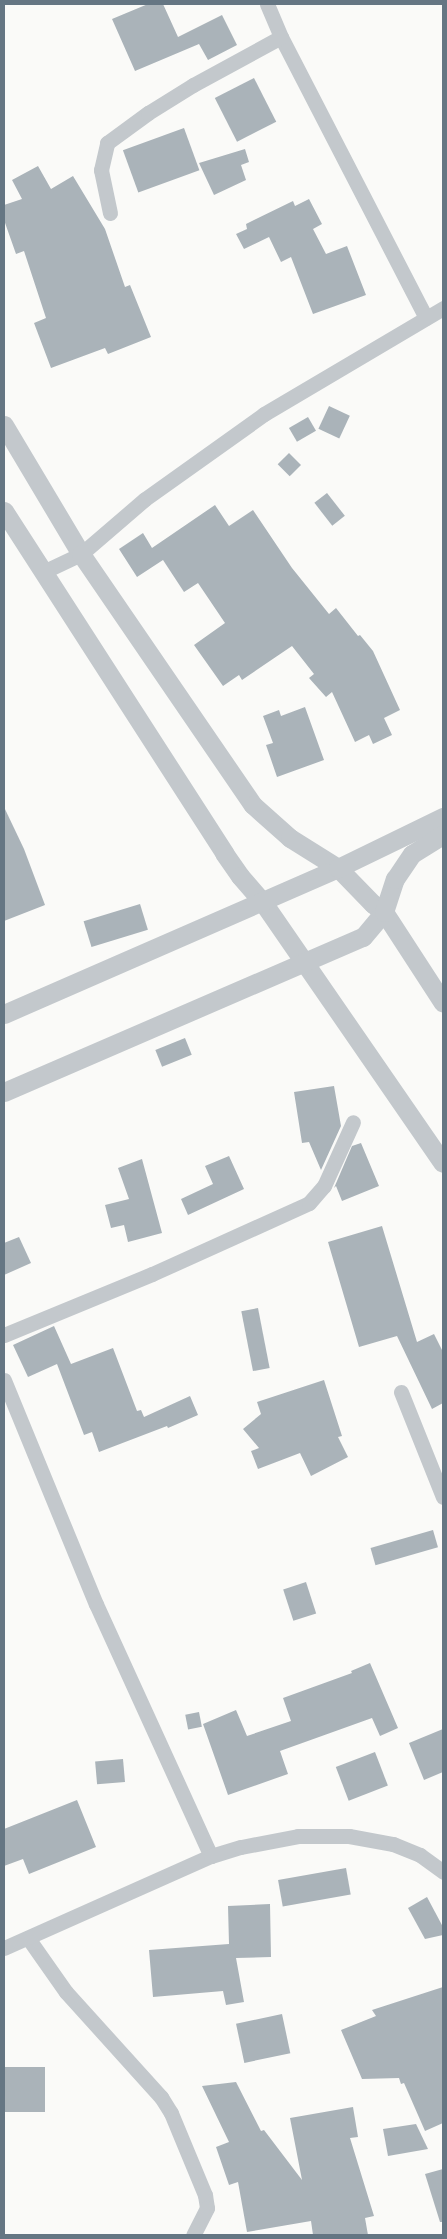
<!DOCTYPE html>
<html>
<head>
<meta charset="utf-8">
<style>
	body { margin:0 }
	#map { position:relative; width:447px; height:2239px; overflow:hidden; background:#fafaf8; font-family:"Varela Round",sans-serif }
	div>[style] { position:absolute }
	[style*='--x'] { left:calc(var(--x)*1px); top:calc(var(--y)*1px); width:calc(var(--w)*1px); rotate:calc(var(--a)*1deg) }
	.building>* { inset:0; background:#aab3b9; transform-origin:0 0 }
	.minor>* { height:15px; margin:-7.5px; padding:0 7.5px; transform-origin:7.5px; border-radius:7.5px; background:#c3c8cc }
	.tertiary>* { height:19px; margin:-9.5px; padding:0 9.5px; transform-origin:9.5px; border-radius:9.5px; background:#c3c8cc }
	span { translate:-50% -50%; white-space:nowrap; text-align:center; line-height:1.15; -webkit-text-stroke:5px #fff; paint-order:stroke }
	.frame { position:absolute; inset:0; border:5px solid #657683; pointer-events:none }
</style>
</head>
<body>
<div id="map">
	<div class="building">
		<i style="clip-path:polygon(148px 4px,163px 4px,178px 37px,222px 15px,237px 45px,208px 60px,199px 44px,135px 71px,112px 19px)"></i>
		<i style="left:254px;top:78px;width:49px;height:44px;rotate:63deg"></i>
		<i style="left:184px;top:128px;width:45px;height:65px;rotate:70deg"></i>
		<i style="clip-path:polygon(245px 149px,249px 162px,241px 165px,246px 180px,214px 195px,199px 163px)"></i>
		<i style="clip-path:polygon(38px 166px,51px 189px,73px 176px,105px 229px,125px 287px,130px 285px,151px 337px,108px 354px,105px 348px,51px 368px,34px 323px,46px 318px,24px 251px,16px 254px,4px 220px,4px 205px,22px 199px,12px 180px)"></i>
		<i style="clip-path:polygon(309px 199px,322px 224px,313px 229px,326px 254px,347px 246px,366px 295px,313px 314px,291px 257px,281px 262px,269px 237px,244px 249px,236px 234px,247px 229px,246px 224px,293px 201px,295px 206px)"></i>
		<i style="left:329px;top:406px;width:23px;height:25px;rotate:25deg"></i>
		<i style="left:308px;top:417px;width:16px;height:22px;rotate:60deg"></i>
		<i style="left:289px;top:453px;width:17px;height:16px;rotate:45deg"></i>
		<i style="left:327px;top:493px;width:29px;height:16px;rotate:52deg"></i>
		<i style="clip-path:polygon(215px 505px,229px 526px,253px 510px,292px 568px,329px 614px,336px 608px,358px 636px,360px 635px,373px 651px,400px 710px,384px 718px,392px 735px,373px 744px,369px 735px,355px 742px,332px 692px,326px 697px,309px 678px,314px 674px,292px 646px,242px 680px,239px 675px,223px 686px,194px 645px,225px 623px,198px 583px,184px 592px,163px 560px,137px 577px,119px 549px,143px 533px,152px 548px)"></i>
		<i style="clip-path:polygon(305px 707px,324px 760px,277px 777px,266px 745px,273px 743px,263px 716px,279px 710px,281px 716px)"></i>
		<i style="clip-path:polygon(4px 807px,24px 849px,45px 905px,4px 921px)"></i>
		<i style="left:140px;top:904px;width:27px;height:59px;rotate:73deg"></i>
		<i style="left:185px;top:1038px;width:18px;height:32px;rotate:68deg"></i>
		<i style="clip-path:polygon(334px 1086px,341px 1126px,321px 1170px,309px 1142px,302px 1143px,294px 1092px)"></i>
		<i style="clip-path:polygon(361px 1143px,379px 1186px,342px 1201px,336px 1186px,334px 1188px,352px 1146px)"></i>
		<i style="clip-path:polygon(229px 1156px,244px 1189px,188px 1215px,181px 1199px,213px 1184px,205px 1166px)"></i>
		<i style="clip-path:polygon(142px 1159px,162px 1233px,128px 1242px,124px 1225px,111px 1228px,105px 1205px,129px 1199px,118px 1168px)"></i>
		<i style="clip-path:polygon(382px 1226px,417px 1342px,434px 1334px,443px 1352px,443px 1403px,432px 1409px,397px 1336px,359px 1347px,328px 1242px)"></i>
		<i style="clip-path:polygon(19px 1237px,31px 1263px,4px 1275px,4px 1243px)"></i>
		<i style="left:258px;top:1308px;width:61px;height:17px;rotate:79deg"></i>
		<i style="clip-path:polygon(54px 1326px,71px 1364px,113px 1348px,137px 1411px,141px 1410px,144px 1417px,190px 1396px,198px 1415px,168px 1428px,167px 1426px,99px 1452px,92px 1432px,84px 1435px,57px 1364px,28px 1377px,13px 1345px)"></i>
		<i style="clip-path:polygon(324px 1380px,342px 1436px,338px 1437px,348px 1457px,311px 1476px,300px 1453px,258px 1469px,251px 1451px,259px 1448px,243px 1429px,261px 1414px,257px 1402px)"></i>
		<i style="left:433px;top:1530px;width:18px;height:65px;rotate:74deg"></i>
		<i style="left:306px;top:1582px;width:33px;height:24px;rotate:72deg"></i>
		<i style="clip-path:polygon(370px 1663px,398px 1728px,380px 1736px,372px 1718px,280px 1751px,288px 1774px,228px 1795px,203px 1724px,236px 1710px,247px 1736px,291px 1721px,283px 1698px,352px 1673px,351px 1671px)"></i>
		<i style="left:199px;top:1712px;width:15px;height:14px;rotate:79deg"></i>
		<i style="clip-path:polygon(443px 1729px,443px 1772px,424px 1780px,409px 1743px)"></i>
		<i style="left:375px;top:1752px;width:36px;height:42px;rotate:69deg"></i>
		<i style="left:123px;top:1759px;width:23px;height:28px;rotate:85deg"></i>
		<i style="clip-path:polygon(77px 1800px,96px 1847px,29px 1874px,23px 1859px,4px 1866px,4px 1829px)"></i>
		<i style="left:346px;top:1868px;width:27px;height:69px;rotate:80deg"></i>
		<i style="clip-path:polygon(427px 1897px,443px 1927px,443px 1935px,425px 1939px,408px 1908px)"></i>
		<i style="clip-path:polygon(270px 1904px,271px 1957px,236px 1958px,244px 2002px,226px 2005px,223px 1991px,153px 1997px,149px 1950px,229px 1944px,228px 1906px)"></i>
		<i style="clip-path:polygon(443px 1987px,443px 2123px,425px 2131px,404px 2083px,401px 2084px,399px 2078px,362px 2079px,341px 2030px,376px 2016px,372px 2010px)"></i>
		<i style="left:282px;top:2014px;width:40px;height:47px;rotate:78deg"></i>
		<i style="left:4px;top:2067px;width:41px;height:45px"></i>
		<i style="clip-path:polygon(236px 2082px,261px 2131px,264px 2130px,302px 2180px,290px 2118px,353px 2107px,358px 2137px,350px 2138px,374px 2216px,365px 2218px,368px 2235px,313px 2235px,311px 2221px,247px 2232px,238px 2182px,229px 2185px,216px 2147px,229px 2142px,202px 2086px)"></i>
		<i style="clip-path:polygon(416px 2124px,428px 2149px,388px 2156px,383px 2129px)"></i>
		<i style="clip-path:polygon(443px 2169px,443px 2222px,440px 2222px,425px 2174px)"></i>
	</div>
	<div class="minor">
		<i style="--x:267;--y:4;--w:36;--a:67"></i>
		<i style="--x:281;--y:37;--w:316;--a:62.7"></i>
		<i style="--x:110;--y:213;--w:44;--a:-101.8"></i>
		<i style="--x:101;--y:170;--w:28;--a:-77"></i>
		<i style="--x:107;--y:143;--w:51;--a:-36.2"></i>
		<i style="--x:148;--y:113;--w:53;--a:-31.9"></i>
		<i style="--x:193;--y:85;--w:100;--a:-28.6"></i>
		<i style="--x:43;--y:572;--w:42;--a:-25.3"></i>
		<i style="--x:81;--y:554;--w:84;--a:-40.7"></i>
		<i style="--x:145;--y:499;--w:146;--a:-35.5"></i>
		<i style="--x:264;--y:414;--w:208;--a:-30.6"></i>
		<i style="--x:4;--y:1335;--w:160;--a:-22.4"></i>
		<i style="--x:152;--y:1274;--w:172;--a:-24.3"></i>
		<i style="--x:309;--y:1203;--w:23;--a:-49"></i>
		<i style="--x:324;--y:1186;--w:70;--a:-65.6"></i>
		<i style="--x:4;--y:1380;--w:242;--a:67.7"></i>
		<i style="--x:96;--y:1604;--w:277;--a:65.5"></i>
		<i style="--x:401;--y:1392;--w:113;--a:68.2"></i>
		<i style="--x:28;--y:1938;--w:66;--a:54.9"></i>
		<i style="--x:66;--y:1992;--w:142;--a:47.9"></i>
		<i style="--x:161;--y:2097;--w:19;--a:58"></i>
		<i style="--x:171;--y:2113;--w:89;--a:67.5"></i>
		<i style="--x:205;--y:2195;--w:13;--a:81"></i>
		<i style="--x:207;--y:2208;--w:30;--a:117"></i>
		<i style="--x:4;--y:1948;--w:227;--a:-24"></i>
		<i style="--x:211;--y:1856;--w:31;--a:-17"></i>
		<i style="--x:241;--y:1847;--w:58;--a:-10.9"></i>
		<i style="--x:298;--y:1836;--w:51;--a:0"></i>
		<i style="--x:349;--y:1836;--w:45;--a:10.3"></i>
		<i style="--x:393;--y:1844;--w:29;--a:22"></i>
		<i style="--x:420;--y:1855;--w:29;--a:36"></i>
	</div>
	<div class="tertiary">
		<i style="--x:4;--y:425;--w:150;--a:59.2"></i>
		<i style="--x:81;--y:554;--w:304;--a:55.6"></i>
		<i style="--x:253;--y:805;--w:50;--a:41.7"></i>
		<i style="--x:290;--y:838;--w:57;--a:32"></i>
		<i style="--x:338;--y:868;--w:50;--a:45.8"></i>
		<i style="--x:373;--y:904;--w:14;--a:36"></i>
		<i style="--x:384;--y:912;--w:108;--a:57"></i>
		<i style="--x:4;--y:511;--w:407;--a:57.2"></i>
		<i style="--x:224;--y:853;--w:28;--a:55"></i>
		<i style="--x:240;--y:876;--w:33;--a:49"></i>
		<i style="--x:262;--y:901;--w:318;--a:55.4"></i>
		<i style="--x:4;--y:1014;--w:365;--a:-23.6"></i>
		<i style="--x:338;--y:868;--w:117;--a:-25.9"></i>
		<i style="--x:4;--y:1092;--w:391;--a:-23.4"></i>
		<i style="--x:363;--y:937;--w:33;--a:-50"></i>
		<i style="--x:384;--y:912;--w:35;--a:-72"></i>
		<i style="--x:395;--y:879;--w:30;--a:-56"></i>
		<i style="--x:412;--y:854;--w:36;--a:-32"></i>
	</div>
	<div class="frame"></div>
</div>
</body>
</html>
